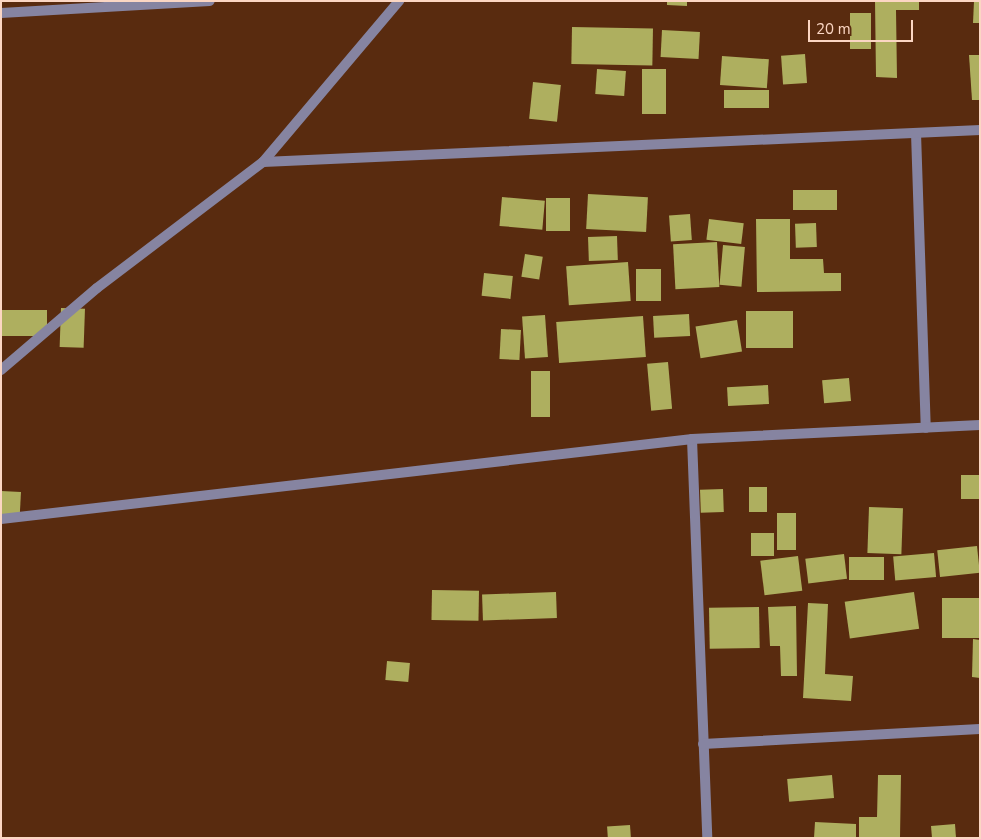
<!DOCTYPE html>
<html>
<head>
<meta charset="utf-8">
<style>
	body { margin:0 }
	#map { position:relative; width:981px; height:839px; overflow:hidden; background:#592b0f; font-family:"Nunito Sans",sans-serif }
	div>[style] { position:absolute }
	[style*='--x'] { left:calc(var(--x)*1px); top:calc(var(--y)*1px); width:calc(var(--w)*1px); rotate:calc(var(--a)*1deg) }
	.building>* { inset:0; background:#aeaf5f; transform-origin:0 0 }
	.street>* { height:10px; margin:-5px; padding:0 5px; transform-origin:5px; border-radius:5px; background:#8684a1 }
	span { translate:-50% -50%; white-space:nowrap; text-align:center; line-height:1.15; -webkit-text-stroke:5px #592b0f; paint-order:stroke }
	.frame { position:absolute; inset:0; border:2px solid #fbd6c3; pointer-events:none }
	.scale { position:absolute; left:808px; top:20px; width:105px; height:22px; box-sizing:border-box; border:2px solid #fbd6c3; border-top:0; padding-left:6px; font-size:15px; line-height:18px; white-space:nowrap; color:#fbd6c3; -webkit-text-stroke:4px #592b0f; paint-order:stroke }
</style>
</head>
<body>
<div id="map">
	<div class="building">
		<i style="clip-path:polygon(667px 1px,687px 1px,687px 6px,667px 5px)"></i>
		<i style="clip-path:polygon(875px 1px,919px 1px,919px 10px,896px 10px,897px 78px,876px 77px)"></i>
		<i style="clip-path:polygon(974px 1px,980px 1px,980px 23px,973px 23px)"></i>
		<i style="left:850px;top:13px;width:21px;height:36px"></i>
		<i style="left:572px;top:27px;width:81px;height:37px;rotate:1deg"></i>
		<i style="left:662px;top:30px;width:38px;height:27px;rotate:3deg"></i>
		<i style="left:805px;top:54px;width:29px;height:24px;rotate:86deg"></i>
		<i style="clip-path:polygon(969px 55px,980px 55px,980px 100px,972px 100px)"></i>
		<i style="left:722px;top:56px;width:47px;height:29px;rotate:4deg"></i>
		<i style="left:597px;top:69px;width:29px;height:25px;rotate:4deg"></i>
		<i style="left:642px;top:69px;width:24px;height:45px"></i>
		<i style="left:533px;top:82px;width:28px;height:37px;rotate:6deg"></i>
		<i style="left:724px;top:90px;width:45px;height:18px"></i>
		<i style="left:793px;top:190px;width:44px;height:20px"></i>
		<i style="left:588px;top:194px;width:60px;height:35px;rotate:3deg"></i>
		<i style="left:502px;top:197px;width:43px;height:29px;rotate:5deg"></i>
		<i style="left:546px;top:198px;width:24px;height:33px"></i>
		<i style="left:690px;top:214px;width:26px;height:21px;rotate:86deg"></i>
		<i style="left:709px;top:219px;width:35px;height:21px;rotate:7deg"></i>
		<i style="clip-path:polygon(756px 219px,790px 219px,790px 259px,823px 259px,824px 273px,841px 273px,841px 291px,757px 292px)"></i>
		<i style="left:816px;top:223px;width:24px;height:21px;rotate:88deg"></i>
		<i style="left:617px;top:236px;width:24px;height:29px;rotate:88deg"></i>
		<i style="left:717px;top:242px;width:45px;height:44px;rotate:87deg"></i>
		<i style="left:723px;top:245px;width:22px;height:40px;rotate:5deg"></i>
		<i style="left:525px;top:254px;width:18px;height:23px;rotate:9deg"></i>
		<i style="left:628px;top:262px;width:39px;height:62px;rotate:86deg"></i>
		<i style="left:636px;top:269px;width:25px;height:32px"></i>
		<i style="left:484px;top:273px;width:29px;height:23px;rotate:6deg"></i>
		<i style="left:61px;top:308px;width:24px;height:39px;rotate:2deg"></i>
		<i style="left:1px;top:310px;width:46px;height:26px"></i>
		<i style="left:746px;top:311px;width:47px;height:37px"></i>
		<i style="left:689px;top:314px;width:22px;height:36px;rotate:87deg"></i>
		<i style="left:545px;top:315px;width:42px;height:23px;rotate:86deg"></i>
		<i style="left:643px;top:316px;width:41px;height:87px;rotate:86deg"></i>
		<i style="left:737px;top:320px;width:32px;height:42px;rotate:81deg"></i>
		<i style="left:501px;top:329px;width:20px;height:30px;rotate:3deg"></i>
		<i style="left:668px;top:362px;width:47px;height:21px;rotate:85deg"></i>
		<i style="left:531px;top:371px;width:19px;height:46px"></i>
		<i style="left:849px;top:378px;width:23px;height:27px;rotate:85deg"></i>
		<i style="left:768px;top:385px;width:19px;height:41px;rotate:87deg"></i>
		<i style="left:980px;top:475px;width:24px;height:19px;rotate:90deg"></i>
		<i style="left:749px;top:487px;width:18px;height:25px"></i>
		<i style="left:723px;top:489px;width:23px;height:23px;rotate:88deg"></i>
		<i style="left:1px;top:491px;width:20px;height:24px;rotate:3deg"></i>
		<i style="left:869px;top:507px;width:34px;height:46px;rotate:2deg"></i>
		<i style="left:796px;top:513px;width:37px;height:19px;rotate:90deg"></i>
		<i style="left:751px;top:533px;width:23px;height:23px"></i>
		<i style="left:977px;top:546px;width:27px;height:40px;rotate:84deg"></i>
		<i style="left:934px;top:553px;width:24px;height:41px;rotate:85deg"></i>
		<i style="left:844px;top:554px;width:25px;height:39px;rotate:83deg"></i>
		<i style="left:798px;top:556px;width:35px;height:38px;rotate:83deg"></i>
		<i style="left:849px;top:557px;width:35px;height:23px"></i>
		<i style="left:432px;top:590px;width:47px;height:30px;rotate:1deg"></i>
		<i style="left:556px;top:592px;width:26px;height:74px;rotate:88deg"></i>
		<i style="left:914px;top:592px;width:37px;height:70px;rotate:82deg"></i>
		<i style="left:980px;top:598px;width:40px;height:38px;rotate:90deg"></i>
		<i style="clip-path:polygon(808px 603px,828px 604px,825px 674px,853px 676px,851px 701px,803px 698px)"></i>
		<i style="clip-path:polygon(796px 606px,797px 676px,781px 676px,780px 646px,770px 646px,768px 607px)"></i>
		<i style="left:759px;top:607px;width:41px;height:50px;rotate:89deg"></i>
		<i style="clip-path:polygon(973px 639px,980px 640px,980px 678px,972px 677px)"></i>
		<i style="left:387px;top:661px;width:23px;height:19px;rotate:5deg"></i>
		<i style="left:832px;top:775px;width:23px;height:45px;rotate:85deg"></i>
		<i style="clip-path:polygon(878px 775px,901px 775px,900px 838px,859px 838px,859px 817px,877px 817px)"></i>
		<i style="clip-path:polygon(815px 822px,856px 824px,856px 838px,814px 838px)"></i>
		<i style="clip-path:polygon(955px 824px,956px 838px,932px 838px,931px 826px)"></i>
		<i style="left:630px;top:825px;width:13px;height:23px;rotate:86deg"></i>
	</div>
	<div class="street">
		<i style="--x:1;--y:13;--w:209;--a:-3.3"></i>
		<i style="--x:916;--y:133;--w:295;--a:88.1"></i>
		<i style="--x:263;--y:162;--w:718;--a:-2.56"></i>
		<i style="--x:1;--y:370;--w:126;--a:-40.5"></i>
		<i style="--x:97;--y:288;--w:208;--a:-37.2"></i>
		<i style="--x:263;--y:162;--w:211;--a:-49.8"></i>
		<i style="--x:692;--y:439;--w:399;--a:87.8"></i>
		<i style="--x:1;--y:519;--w:696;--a:-6.6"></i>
		<i style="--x:692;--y:439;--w:288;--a:-2.8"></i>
		<i style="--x:703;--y:744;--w:277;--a:-3.1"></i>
	</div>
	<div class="frame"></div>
	<div class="scale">20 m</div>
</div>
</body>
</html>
